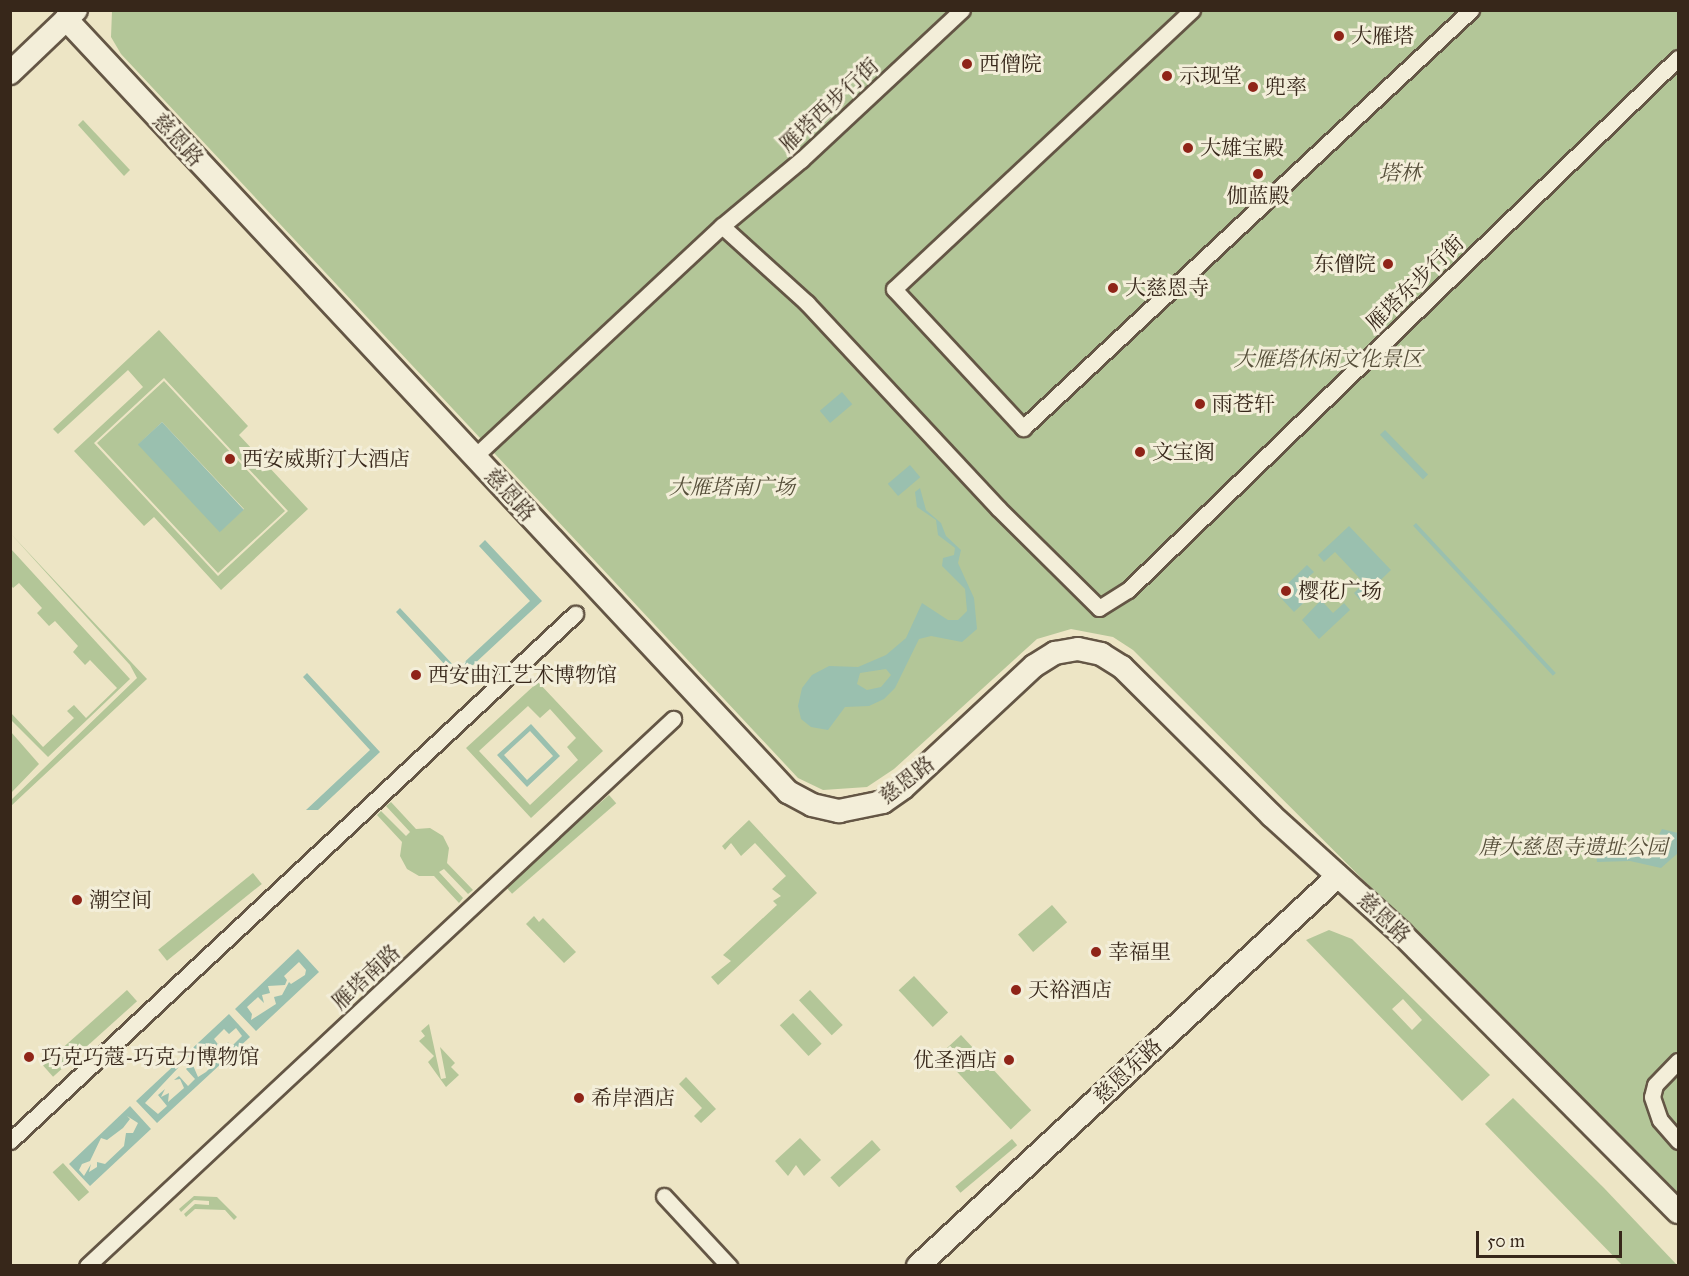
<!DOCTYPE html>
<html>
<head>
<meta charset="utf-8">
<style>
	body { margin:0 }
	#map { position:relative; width:1689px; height:1276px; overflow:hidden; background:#ede5c5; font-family:"IM FELL Great Primer","Noto Serif SC",serif }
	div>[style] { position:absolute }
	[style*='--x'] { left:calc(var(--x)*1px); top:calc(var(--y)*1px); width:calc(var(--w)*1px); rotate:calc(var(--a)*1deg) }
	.green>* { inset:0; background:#b3c698; transform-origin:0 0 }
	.water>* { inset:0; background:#9ac0af; transform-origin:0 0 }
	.roads { filter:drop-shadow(2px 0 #645645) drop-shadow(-2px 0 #645645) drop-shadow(0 2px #645645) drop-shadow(0 -2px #645645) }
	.street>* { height:15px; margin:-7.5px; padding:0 7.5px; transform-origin:7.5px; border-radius:7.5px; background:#f3eed9 }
	.secondary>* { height:22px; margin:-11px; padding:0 11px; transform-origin:11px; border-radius:11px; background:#f3eed9 }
	.dots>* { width:16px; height:16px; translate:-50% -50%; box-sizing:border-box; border:3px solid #f3eed9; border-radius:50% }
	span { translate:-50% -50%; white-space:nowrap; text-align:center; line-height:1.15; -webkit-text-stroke:6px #f3eed9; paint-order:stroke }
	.poi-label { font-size:21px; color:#37271a }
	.left { translate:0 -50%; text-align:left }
	.right { translate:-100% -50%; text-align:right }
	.street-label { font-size:21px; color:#37271a }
	.park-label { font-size:21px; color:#564f3a; font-style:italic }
	.frame { position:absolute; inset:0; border:12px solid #37271a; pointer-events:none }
	.scale { position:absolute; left:1476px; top:1231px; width:146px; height:27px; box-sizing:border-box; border:3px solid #37271a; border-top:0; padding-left:8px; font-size:18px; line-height:21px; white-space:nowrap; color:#37271a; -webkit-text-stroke:4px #f3eed9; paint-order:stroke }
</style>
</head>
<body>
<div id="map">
	<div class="green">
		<i style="clip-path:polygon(112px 11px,1678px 11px,1678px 1194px,1133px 650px,1113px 637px,1071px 629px,1037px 639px,894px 769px,867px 787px,823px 790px,798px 778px,121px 54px,111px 37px)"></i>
		<i style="clip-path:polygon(83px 120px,130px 170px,124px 176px,78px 125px)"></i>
		<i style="clip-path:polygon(evenodd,159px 330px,248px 426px,239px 435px,308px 509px,221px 590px,154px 517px,144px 526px,74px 451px,143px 387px,128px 370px,58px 434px,53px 429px,159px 330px,164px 378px,288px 511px,218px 576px,94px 443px,164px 378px)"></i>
		<i style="clip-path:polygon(evenodd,164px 381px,285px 511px,218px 573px,97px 443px,164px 381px,162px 422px,244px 509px,220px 531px,139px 444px,162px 422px)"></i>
		<i style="clip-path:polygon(11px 534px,147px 679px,11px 806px,11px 800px,137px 678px,130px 665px)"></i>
		<i style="clip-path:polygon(11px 549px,130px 679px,48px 757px,11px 720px,11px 713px,43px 747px,74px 718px,67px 711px,74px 705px,86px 718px,117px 688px,90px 660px,85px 665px,73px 652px,78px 646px,55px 621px,49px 626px,37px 613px,42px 608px,19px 583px,13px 588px,11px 585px)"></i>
		<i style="clip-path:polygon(evenodd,538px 682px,603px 751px,531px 818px,466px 748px,538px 682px,528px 706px,540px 718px,550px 709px,576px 738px,567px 747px,578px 760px,530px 805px,479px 751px,528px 706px)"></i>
		<i style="clip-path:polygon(11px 732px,39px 764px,11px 793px,12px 759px)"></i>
		<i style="left:609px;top:795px;width:11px;height:138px;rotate:49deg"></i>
		<i style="clip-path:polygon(391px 802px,416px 829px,430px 828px,443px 836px,449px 848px,447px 863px,473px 890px,468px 894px,444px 869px,439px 872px,463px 898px,459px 903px,434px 876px,419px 876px,407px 869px,400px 856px,402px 842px,377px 815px,381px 811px,406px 836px,410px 832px,386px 806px)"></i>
		<i style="clip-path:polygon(749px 820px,817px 893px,718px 985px,711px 977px,731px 961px,723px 955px,777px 905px,773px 901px,781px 896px,772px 889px,786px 876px,755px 843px,741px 856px,731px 843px,725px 850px,722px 846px)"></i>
		<i style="left:253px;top:873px;width:14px;height:122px;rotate:51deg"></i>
		<i style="left:1052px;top:905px;width:23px;height:45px;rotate:49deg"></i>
		<i style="clip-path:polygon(534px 916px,539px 922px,543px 918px,576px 952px,564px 963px,526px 924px)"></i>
		<i style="clip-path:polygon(evenodd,1329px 930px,1352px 939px,1490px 1075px,1462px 1101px,1306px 940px,1329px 930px,1403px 999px,1422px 1020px,1412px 1030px,1392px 1009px,1403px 999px)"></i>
		<i style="left:914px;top:976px;width:50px;height:21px;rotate:47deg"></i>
		<i style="left:127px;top:990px;width:15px;height:113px;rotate:48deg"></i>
		<i style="left:810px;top:990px;width:48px;height:15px;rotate:47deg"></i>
		<i style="left:793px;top:1013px;width:42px;height:18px;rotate:47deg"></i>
		<i style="clip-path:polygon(429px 1024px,441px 1079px,446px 1078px,440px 1047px,455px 1063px,451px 1067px,459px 1075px,446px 1087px,428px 1062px,434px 1056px,419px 1041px,425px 1036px,421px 1031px)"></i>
		<i style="left:961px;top:1035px;width:103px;height:28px;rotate:47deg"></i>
		<i style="clip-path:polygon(686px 1077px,716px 1109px,701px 1123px,694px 1116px,702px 1108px,679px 1084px)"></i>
		<i style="clip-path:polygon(1513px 1098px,1604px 1188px,1677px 1265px,1622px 1265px,1485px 1124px)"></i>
		<i style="clip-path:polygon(800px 1138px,821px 1160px,804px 1176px,796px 1165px,788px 1176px,775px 1161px)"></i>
		<i style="left:1012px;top:1139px;width:8px;height:74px;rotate:50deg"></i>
		<i style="left:872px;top:1140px;width:13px;height:56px;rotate:48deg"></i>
		<i style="left:63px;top:1163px;width:39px;height:14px;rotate:48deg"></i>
		<i style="clip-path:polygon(194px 1196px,217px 1197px,237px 1217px,234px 1220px,225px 1210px,195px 1209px,186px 1217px,184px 1214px,195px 1204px,209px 1205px,209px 1201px,194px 1200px,181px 1212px,179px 1209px)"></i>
	</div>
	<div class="water">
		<i style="left:842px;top:392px;width:16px;height:29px;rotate:50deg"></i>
		<i style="left:162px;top:422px;width:120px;height:33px;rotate:47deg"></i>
		<i style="left:1385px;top:430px;width:62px;height:7px;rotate:46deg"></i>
		<i style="left:910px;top:465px;width:16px;height:29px;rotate:50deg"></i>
		<i style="clip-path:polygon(evenodd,920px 488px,926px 510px,941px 523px,946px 536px,961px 550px,958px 563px,974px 598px,977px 629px,962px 642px,931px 636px,919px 639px,895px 688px,884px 699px,869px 706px,845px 707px,828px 730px,811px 727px,801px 719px,798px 706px,802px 688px,812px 675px,829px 666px,858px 667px,886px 655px,906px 638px,922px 603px,948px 620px,958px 620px,967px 611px,965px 589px,942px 566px,943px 558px,954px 555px,955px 548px,938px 535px,936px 520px,917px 507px,915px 492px,920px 488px,886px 669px,891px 675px,881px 687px,867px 690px,857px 684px,860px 673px,886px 669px)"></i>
		<i style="left:1416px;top:523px;width:205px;height:4px;rotate:47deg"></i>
		<i style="clip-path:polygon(1349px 526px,1391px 570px,1360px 600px,1354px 593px,1364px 583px,1335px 552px,1324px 562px,1318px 555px)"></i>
		<i style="clip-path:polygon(485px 540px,542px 601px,458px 679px,396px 612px,400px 608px,457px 669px,530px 601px,479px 546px)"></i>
		<i style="clip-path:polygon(1307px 565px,1314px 572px,1303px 582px,1314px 593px,1294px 612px,1277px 594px)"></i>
		<i style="clip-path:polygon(1321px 600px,1333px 613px,1344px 603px,1350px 610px,1319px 639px,1302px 620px)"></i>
		<i style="clip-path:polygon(307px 673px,380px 752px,318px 810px,306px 810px,370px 750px,303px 677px)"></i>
		<i style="clip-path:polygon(evenodd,531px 724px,560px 756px,527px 787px,497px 755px,531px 724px,530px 731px,553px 756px,527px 780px,504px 755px,530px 731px)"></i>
		<i style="clip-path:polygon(1662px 829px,1678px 833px,1678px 853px,1661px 868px,1630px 861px,1597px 862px,1596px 855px,1606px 850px,1649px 853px)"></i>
		<i style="clip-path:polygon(evenodd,298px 949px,319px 972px,256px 1031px,235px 1009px,298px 949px,299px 962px,306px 970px,305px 975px,291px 984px,289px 982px,282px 995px,274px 997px,276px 1004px,251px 1020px,252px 1014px,247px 1007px,258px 997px,264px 1003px,262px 995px,270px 993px,268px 986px,285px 985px,287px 980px,284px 976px,299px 962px)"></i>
		<i style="clip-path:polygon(evenodd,229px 1014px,250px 1037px,157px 1123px,136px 1101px,229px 1014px,236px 1028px,242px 1036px,206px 1072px,198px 1077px,192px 1063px,186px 1069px,195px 1079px,188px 1086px,179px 1076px,174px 1080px,180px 1079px,184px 1088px,168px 1102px,169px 1093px,161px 1097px,165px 1089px,158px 1095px,167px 1106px,158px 1114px,145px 1103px,195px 1050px,198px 1052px,209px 1043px,210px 1050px,203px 1057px,209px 1061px,229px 1042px,220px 1047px,214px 1039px,224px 1029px,229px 1034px,236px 1028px)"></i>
		<i style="clip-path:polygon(evenodd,130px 1106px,151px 1129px,90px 1186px,69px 1164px,130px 1106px,127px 1116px,138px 1123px,133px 1133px,126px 1133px,124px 1146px,105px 1164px,97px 1162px,97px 1167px,89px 1172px,91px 1164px,84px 1176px,79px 1170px,82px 1164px,90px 1161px,101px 1138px,107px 1140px,123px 1128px,130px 1119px,127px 1116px)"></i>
	</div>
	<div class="roads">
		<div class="street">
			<i style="--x:1192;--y:10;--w:408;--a:136.9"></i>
			<i style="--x:894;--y:289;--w:190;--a:47.1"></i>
			<i style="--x:1023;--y:428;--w:613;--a:-43.02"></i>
			<i style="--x:722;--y:226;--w:115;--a:42.2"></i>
			<i style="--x:807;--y:303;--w:280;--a:47"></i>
			<i style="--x:998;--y:508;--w:142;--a:44.7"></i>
			<i style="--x:1099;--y:608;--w:34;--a:-32"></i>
			<i style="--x:1128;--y:590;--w:765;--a:-44.05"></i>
			<i style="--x:474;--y:457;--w:339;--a:-43"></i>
			<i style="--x:722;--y:226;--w:103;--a:-39.9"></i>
			<i style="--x:801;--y:160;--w:220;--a:-43"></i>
			<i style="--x:1678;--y:1061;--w:33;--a:134"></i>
			<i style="--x:1655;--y:1085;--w:12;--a:104"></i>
			<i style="--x:1652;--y:1097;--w:24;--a:71"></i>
			<i style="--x:1660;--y:1120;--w:28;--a:49"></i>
			<i style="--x:10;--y:1141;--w:773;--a:-43.01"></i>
			<i style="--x:664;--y:1196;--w:96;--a:47.1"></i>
			<i style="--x:87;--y:1266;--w:802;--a:-43.03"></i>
		</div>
		<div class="secondary">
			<i style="--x:66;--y:19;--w:1058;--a:46.95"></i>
			<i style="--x:788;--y:792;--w:27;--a:28"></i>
			<i style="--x:812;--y:805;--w:28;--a:13"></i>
			<i style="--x:839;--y:811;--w:45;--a:-11.6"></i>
			<i style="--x:883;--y:802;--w:24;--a:-35"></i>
			<i style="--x:903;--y:788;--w:179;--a:-43"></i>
			<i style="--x:1034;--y:666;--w:25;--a:-32"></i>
			<i style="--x:1055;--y:653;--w:23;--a:-10"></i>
			<i style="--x:1078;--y:649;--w:24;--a:12"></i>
			<i style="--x:1101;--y:654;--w:25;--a:32"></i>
			<i style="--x:1122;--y:667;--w:211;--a:44.8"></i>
			<i style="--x:1272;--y:816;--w:174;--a:42.2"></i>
			<i style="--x:1401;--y:933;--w:393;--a:45.2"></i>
			<i style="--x:10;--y:73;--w:91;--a:-43.7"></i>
			<i style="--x:918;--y:1266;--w:573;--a:-42.88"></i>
		</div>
	</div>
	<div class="dots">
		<i style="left:1339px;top:36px;background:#8f2418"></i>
		<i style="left:967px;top:64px;background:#8f2418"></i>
		<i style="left:1167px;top:76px;background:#8f2418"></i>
		<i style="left:1253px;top:87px;background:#8f2418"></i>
		<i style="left:1188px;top:148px;background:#8f2418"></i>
		<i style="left:1258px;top:174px;background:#8f2418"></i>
		<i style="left:1388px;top:264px;background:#8f2418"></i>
		<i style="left:1113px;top:288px;background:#8f2418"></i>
		<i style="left:1200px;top:404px;background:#8f2418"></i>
		<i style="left:1140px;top:452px;background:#8f2418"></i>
		<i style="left:230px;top:459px;background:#8f2418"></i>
		<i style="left:1286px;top:591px;background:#8f2418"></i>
		<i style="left:416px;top:675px;background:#8f2418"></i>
		<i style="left:77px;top:900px;background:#8f2418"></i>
		<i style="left:1096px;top:952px;background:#8f2418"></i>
		<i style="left:1016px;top:990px;background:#8f2418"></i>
		<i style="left:29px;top:1057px;background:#8f2418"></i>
		<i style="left:1009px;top:1060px;background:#8f2418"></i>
		<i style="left:579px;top:1098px;background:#8f2418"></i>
	</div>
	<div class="poi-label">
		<span class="left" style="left:1351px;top:36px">大雁塔</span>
		<span class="left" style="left:979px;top:64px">西僧院</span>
		<span class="left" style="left:1179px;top:76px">示现堂</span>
		<span class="left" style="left:1265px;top:87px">兜率</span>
		<span class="left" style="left:1200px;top:148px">大雄宝殿</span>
		<span style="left:1258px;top:196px">伽蓝殿</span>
		<span class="right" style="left:1376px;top:264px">东僧院</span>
		<span class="left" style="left:1125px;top:288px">大慈恩寺</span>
		<span class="left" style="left:1212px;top:404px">雨苍轩</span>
		<span class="left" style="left:1152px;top:452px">文宝阁</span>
		<span class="left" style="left:242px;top:459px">西安威斯汀大酒店</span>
		<span class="left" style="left:1298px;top:591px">樱花广场</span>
		<span class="left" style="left:428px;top:675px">西安曲江艺术博物馆</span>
		<span class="left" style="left:89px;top:900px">潮空间</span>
		<span class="left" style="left:1108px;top:952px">幸福里</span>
		<span class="left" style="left:1028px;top:990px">天裕酒店</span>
		<span class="left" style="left:41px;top:1057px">巧克巧蔻-巧克力博物馆</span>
		<span class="right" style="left:997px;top:1060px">优圣酒店</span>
		<span class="left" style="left:591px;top:1098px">希岸酒店</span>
	</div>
	<div class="street-label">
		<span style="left:829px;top:105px;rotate:-43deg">雁塔西步行街</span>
		<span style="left:178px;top:140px;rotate:47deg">慈恩路</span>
		<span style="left:1415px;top:283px;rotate:-44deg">雁塔东步行街</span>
		<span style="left:510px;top:495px;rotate:47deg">慈恩路</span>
		<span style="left:907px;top:780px;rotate:-38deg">慈恩路</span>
		<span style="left:1384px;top:918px;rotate:43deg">慈恩路</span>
		<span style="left:366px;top:977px;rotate:-43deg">雁塔南路</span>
		<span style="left:1128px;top:1071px;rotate:-43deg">慈恩东路</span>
	</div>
	<div class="park-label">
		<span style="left:1400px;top:173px">塔林</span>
		<span style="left:1328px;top:359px">大雁塔休闲文化景区</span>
		<span style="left:732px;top:487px">大雁塔南广场</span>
		<span style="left:1573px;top:847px">唐大慈恩寺遗址公园</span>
	</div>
	<div class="frame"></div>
	<div class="scale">50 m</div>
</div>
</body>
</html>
